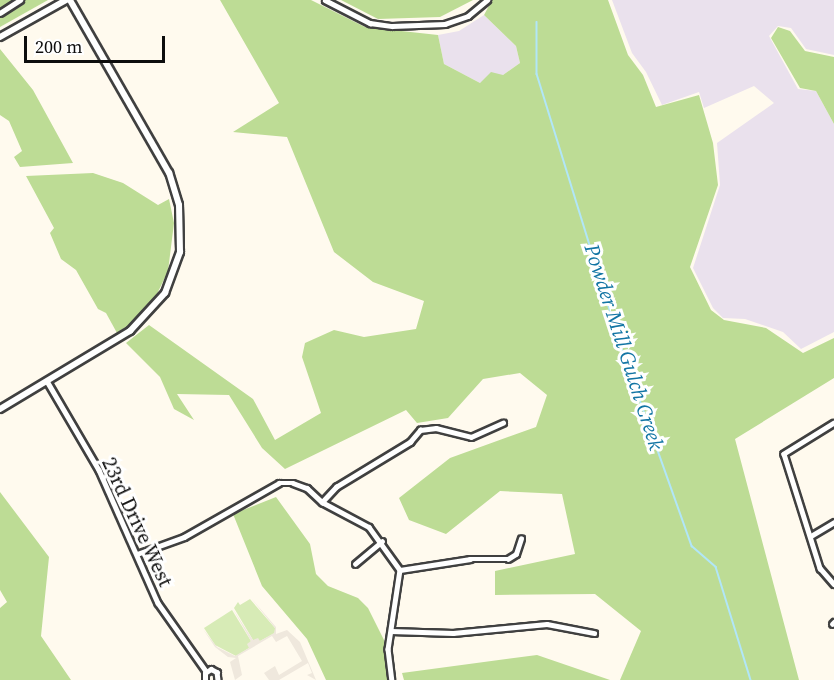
<!DOCTYPE html>
<html>
<head>
<meta charset="utf-8">
<style>
	body { margin:0 }
	#map { position:relative; width:834px; height:680px; overflow:hidden; background:#fffaee; font-family:"Source Serif 4",serif }
	div>[style] { position:absolute }
	[style*='--x'] { left:calc(var(--x)*1px); top:calc(var(--y)*1px); width:calc(var(--w)*1px); rotate:calc(var(--a)*1deg) }
	.industrial>* { inset:0; background:#eae1ed }
	.green>* { inset:0; background:#d7ebb6 }
	.forest>* { inset:0; background:#bddc95 }
	.plaza>* { inset:0; background:#efe8dd }
	.stream>* { height:1.5px; margin:-0.75px; padding:0 0.75px; transform-origin:0.75px; border-radius:0.75px; background:#b1e6f8 }
	.roads { filter:drop-shadow(2px 0 #404040) drop-shadow(-2px 0 #404040) drop-shadow(0 2px #404040) drop-shadow(0 -2px #404040) }
	.minor>* { height:4.5px; margin:-2.25px; padding:0 2.25px; transform-origin:2.25px; border-radius:2.25px; background:#fff }
	.tertiary>* { height:6px; margin:-3px; padding:0 3px; transform-origin:3px; border-radius:3px; background:#fff }
	span { translate:-50% -50%; white-space:nowrap; text-align:center; line-height:1.15; -webkit-text-stroke:6px #fff; paint-order:stroke }
	.street-label { font-size:20px; color:#0d0d0d }
	.water-label { font-size:21px; color:#1275a4; font-style:italic }
	.scale { position:absolute; left:24px; top:36px; width:141px; height:27px; box-sizing:border-box; border:3px solid #0d0d0d; border-top:0; padding-left:8px; font-size:18px; line-height:21px; white-space:nowrap; color:#0d0d0d; -webkit-text-stroke:4px #fff; paint-order:stroke }
</style>
</head>
<body>
<div id="map">
	<div class="industrial">
		<i style="clip-path:polygon(612px 0,834px 0,834px 55px,806px 49px,791px 28px,778px 26px,769px 36px,798px 89px,816px 91px,834px 124px,834px 332px,801px 349px,783px 332px,745px 319px,723px 318px,713px 308px,693px 268px,720px 185px,717px 143px,774px 103px,754px 86px,704px 108px,699px 92px,662px 105px,646px 72px,632px 53px)"></i>
		<i style="clip-path:polygon(484px 15px,516px 46px,520px 63px,503px 75px,480px 83px,444px 64px,438px 35px,459px 31px)"></i>
	</div>
	<div class="green">
		<i style="clip-path:polygon(250px 599px,275px 628px,275px 633px,260px 641px,253px 640px,234px 608px,238px 602px,240px 605px)"></i>
		<i style="clip-path:polygon(232px 610px,251px 641px,249px 648px,236px 656px,215px 645px,204px 628px)"></i>
	</div>
	<div class="forest">
		<i style="clip-path:polygon(0 0,48px 0,0 27px)"></i>
		<i style="clip-path:polygon(220px 0,311px 0,365px 27px,438px 35px,444px 64px,480px 83px,491px 72px,503px 75px,520px 63px,516px 46px,484px 15px,492px 0,608px 0,628px 55px,643px 75px,656px 107px,699px 95px,713px 143px,718px 185px,690px 267px,711px 310px,724px 320px,766px 328px,803px 353px,834px 338px,834px 378px,735px 439px,799px 680px,620px 680px,641px 631px,595px 594px,495px 595px,495px 571px,575px 554px,562px 494px,500px 491px,446px 534px,409px 520px,399px 498px,450px 458px,536px 427px,547px 395px,520px 373px,483px 379px,448px 418px,417px 423px,406px 410px,285px 469px,262px 448px,229px 395px,177px 394px,194px 420px,174px 409px,160px 377px,126px 343px,149px 325px,253px 399px,275px 440px,321px 413px,302px 357px,305px 343px,334px 330px,364px 337px,416px 329px,424px 301px,373px 282px,334px 252px,287px 137px,233px 132px,279px 103px)"></i>
		<i style="clip-path:polygon(341px 0,473px 0,440px 17px,378px 19px)"></i>
		<i style="clip-path:polygon(778px 27px,790px 31px,805px 51px,834px 57px,834px 124px,816px 91px,800px 88px,771px 38px)"></i>
		<i style="clip-path:polygon(0 49px,33px 90px,73px 163px,20px 167px,14px 157px,22px 151px,9px 121px,0 115px)"></i>
		<i style="clip-path:polygon(93px 173px,123px 183px,158px 205px,169px 199px,174px 223px,168px 271px,157px 294px,137px 319px,117px 333px,106px 313px,98px 309px,76px 270px,61px 259px,50px 233px,54px 228px,26px 176px)"></i>
		<i style="clip-path:polygon(0 492px,49px 557px,41px 636px,71px 680px,0 680px,0 608px,7px 602px,0 590px)"></i>
		<i style="clip-path:polygon(276px 497px,310px 544px,316px 574px,328px 586px,358px 598px,368px 608px,384px 640px,388px 680px,326px 680px,307px 639px,262px 586px,233px 514px)"></i>
		<i style="clip-path:polygon(537px 655px,610px 680px,404px 680px,402px 673px)"></i>
	</div>
	<div class="plaza">
		<i style="clip-path:polygon(251px 598px,276px 627px,276px 634px,287px 630px,300px 642px,316px 680px,307px 675px,312px 673px,308px 663px,279px 680px,269px 680px,264px 673px,275px 666px,279px 675px,302px 661px,287px 636px,276px 642px,272px 636px,238px 656px,242px 675px,235px 680px,230px 662px,236px 658px,228px 657px,215px 647px,203px 629px,217px 647px,235px 656px,249px 648px,247px 644px,251px 641px,233px 609px,253px 640px,258px 638px,260px 641px,274px 633px,275px 628px)"></i>
	</div>
	<div class="stream">
		<i style="--x:537;--y:22;--w:52;--a:90"></i>
		<i style="--x:537;--y:74;--w:294;--a:72.8"></i>
		<i style="--x:624;--y:355;--w:203;--a:70.4"></i>
		<i style="--x:692;--y:546;--w:32;--a:41"></i>
		<i style="--x:716;--y:567;--w:118;--a:72.8"></i>
	</div>
	<div class="roads">
		<div class="minor">
			<i style="--x:325;--y:0;--w:51;--a:27.1"></i>
			<i style="--x:370;--y:23;--w:22;--a:8"></i>
			<i style="--x:392;--y:26;--w:53;--a:-2.2"></i>
			<i style="--x:445;--y:24;--w:24;--a:-19"></i>
			<i style="--x:468;--y:16;--w:25;--a:-40"></i>
			<i style="--x:0;--y:13;--w:24;--a:-33"></i>
			<i style="--x:47;--y:381;--w:103;--a:59.7"></i>
			<i style="--x:99;--y:470;--w:145;--a:66.1"></i>
			<i style="--x:158;--y:603;--w:83;--a:54.8"></i>
			<i style="--x:834;--y:423;--w:59;--a:148.2"></i>
			<i style="--x:784;--y:454;--w:120;--a:72.5"></i>
			<i style="--x:820;--y:568;--w:21;--a:49"></i>
			<i style="--x:322;--y:502;--w:21;--a:-47"></i>
			<i style="--x:336;--y:487;--w:87;--a:-31.3"></i>
			<i style="--x:410;--y:442;--w:16;--a:-50"></i>
			<i style="--x:420;--y:430;--w:16;--a:-7"></i>
			<i style="--x:436;--y:428;--w:36;--a:14"></i>
			<i style="--x:471;--y:437;--w:35;--a:-24"></i>
			<i style="--x:811;--y:536;--w:27;--a:-31"></i>
			<i style="--x:137;--y:554;--w:50;--a:-19.9"></i>
			<i style="--x:184;--y:537;--w:109;--a:-29.6"></i>
			<i style="--x:279;--y:483;--w:14;--a:0"></i>
			<i style="--x:293;--y:483;--w:15;--a:20"></i>
			<i style="--x:307;--y:488;--w:21;--a:43"></i>
			<i style="--x:322;--y:502;--w:53;--a:28"></i>
			<i style="--x:369;--y:527;--w:53;--a:54.2"></i>
			<i style="--x:400;--y:570;--w:80;--a:98.6"></i>
			<i style="--x:388;--y:649;--w:31;--a:83"></i>
			<i style="--x:355;--y:564;--w:35;--a:-40"></i>
			<i style="--x:400;--y:570;--w:71;--a:-8.9"></i>
			<i style="--x:470;--y:559;--w:38;--a:0"></i>
			<i style="--x:508;--y:559;--w:9;--a:-32"></i>
			<i style="--x:516;--y:554;--w:16;--a:-72"></i>
			<i style="--x:832;--y:624;--w:3;--a:-45"></i>
			<i style="--x:391;--y:631;--w:62;--a:1.8"></i>
			<i style="--x:453;--y:633;--w:94;--a:-5.5"></i>
			<i style="--x:547;--y:624;--w:48;--a:10.8"></i>
			<i style="--x:205;--y:680;--w:7;--a:-90"></i>
			<i style="--x:205;--y:673;--w:7;--a:-34"></i>
			<i style="--x:211;--y:669;--w:7;--a:27"></i>
			<i style="--x:217;--y:672;--w:8;--a:83"></i>
		</div>
		<div class="tertiary">
			<i style="--x:0;--y:37;--w:76;--a:-29.3"></i>
			<i style="--x:0;--y:409;--w:152;--a:-31"></i>
			<i style="--x:130;--y:331;--w:52;--a:-47.4"></i>
			<i style="--x:165;--y:293;--w:44;--a:-69.9"></i>
			<i style="--x:180;--y:252;--w:47;--a:-91.2"></i>
			<i style="--x:179;--y:205;--w:34;--a:-107"></i>
			<i style="--x:169;--y:173;--w:199;--a:-119.8"></i>
		</div>
	</div>
	<div class="street-label">
		<span style="left:137px;top:522px;rotate:65deg">23rd Drive West</span>
	</div>
	<div class="water-label">
		<span style="left:624px;top:347px;rotate:72deg">Powder Mill Gulch Creek</span>
	</div>
	<div class="scale">200 m</div>
</div>
</body>
</html>
